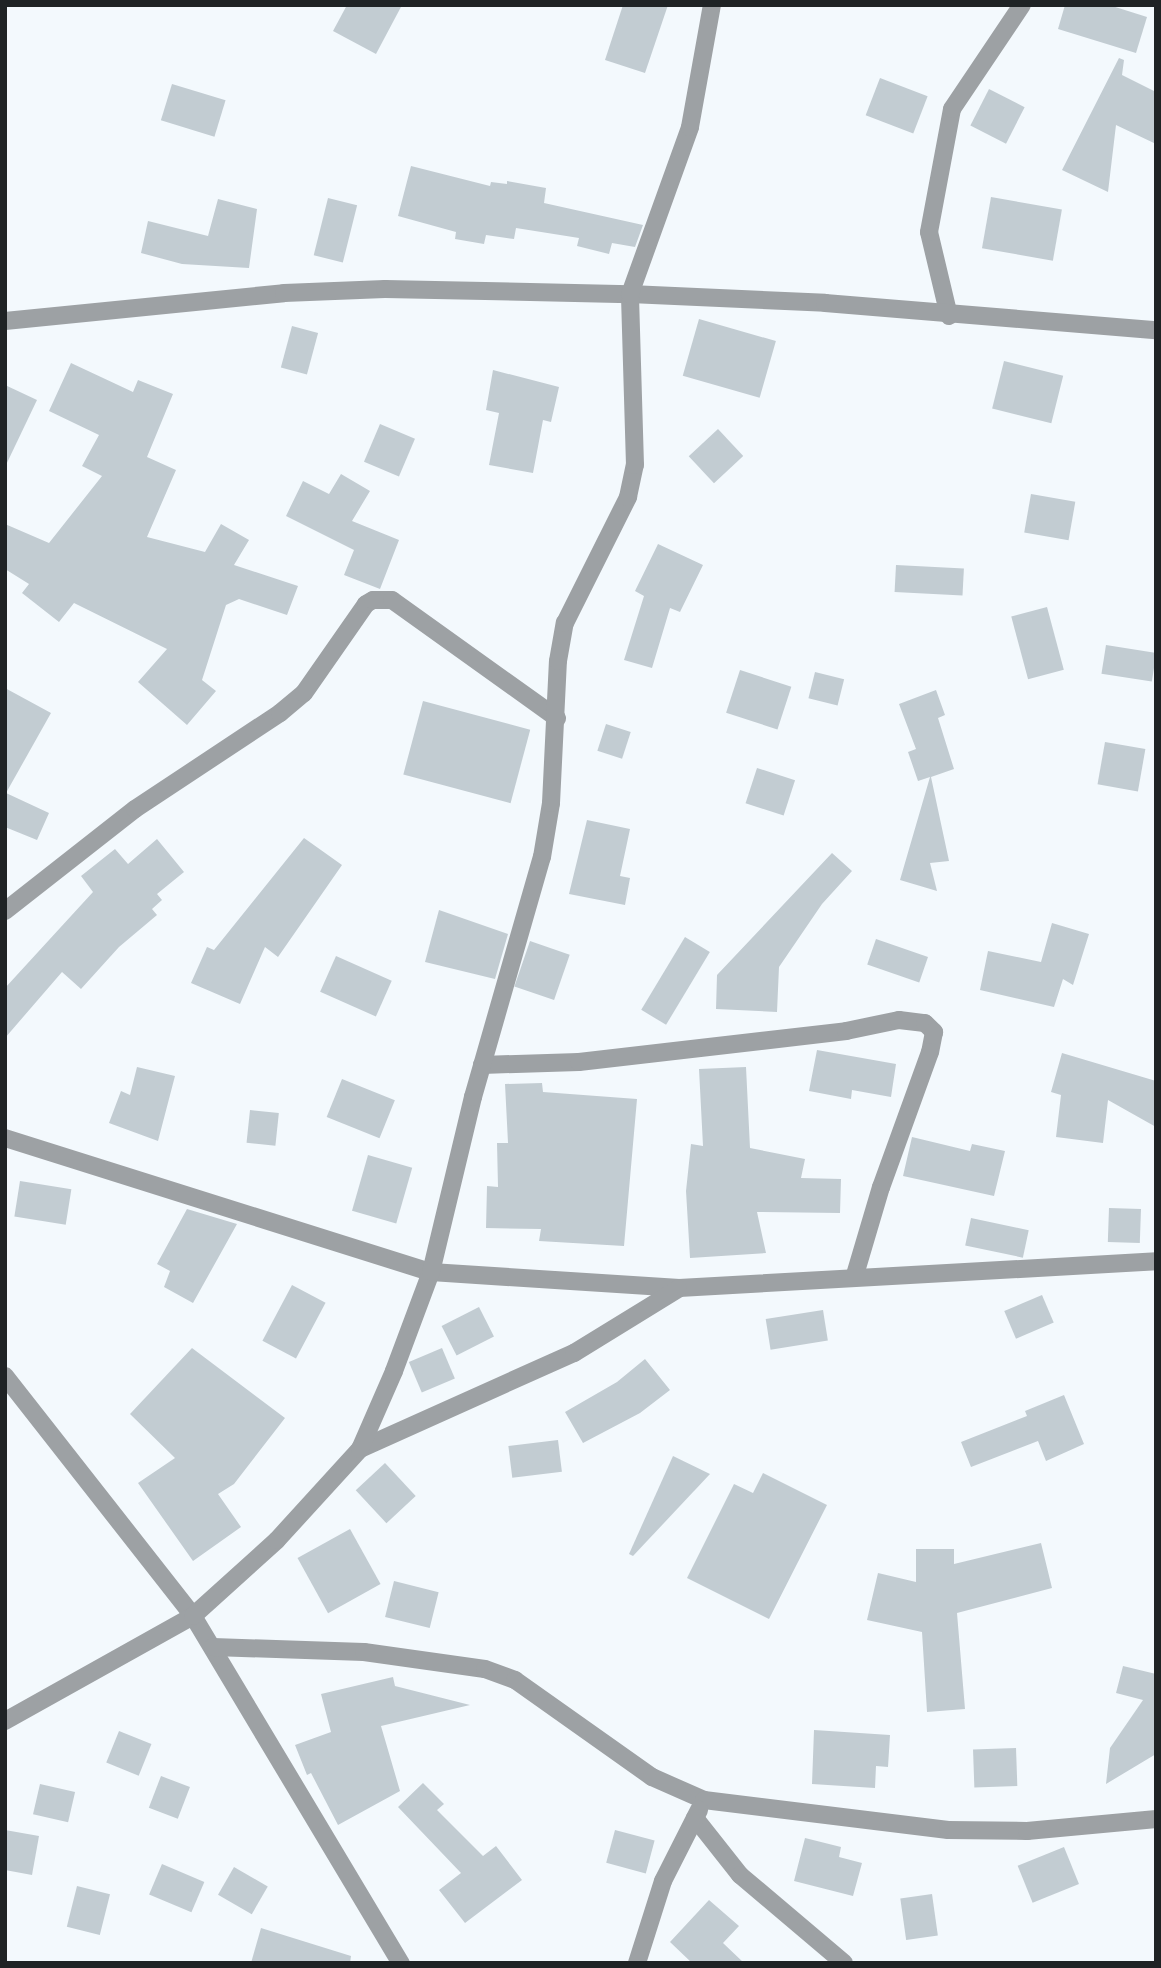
<!DOCTYPE html>
<html>
<head>
<meta charset="utf-8">
<style>
	body { margin:0 }
	#map { position:relative; width:1161px; height:1968px; overflow:hidden; background:#f3f9fd; font-family:Roboto,sans-serif }
	div>[style] { position:absolute }
	[style*='--x'] { left:calc(var(--x)*1px); top:calc(var(--y)*1px); width:calc(var(--w)*1px); rotate:calc(var(--a)*1deg) }
	.building>* { inset:0; background:#c2ccd2; transform-origin:0 0 }
	.minor>* { height:18px; margin:-9px; padding:0 9px; transform-origin:9px; border-radius:9px; background:#9da1a4 }
	span { translate:-50% -50%; white-space:nowrap; text-align:center; line-height:1.15; -webkit-text-stroke:7px #f3f9fd; paint-order:stroke }
	.frame { position:absolute; inset:0; border:7px solid #1f2325; pointer-events:none }
</style>
</head>
<body>
<div id="map">
	<div class="building">
		<i style="clip-path:polygon(347px 5px,402px 5px,376px 54px,333px 31px)"></i>
		<i style="clip-path:polygon(623px 5px,668px 5px,645px 73px,605px 60px)"></i>
		<i style="clip-path:polygon(1065px 5px,1109px 5px,1147px 17px,1136px 53px,1058px 29px)"></i>
		<i style="clip-path:polygon(1119px 58px,1124px 60px,1122px 75px,1156px 92px,1156px 144px,1116px 125px,1108px 192px,1062px 170px)"></i>
		<i style="left:880px;top:78px;width:51px;height:40px;rotate:21deg"></i>
		<i style="left:172px;top:84px;width:56px;height:38px;rotate:17deg"></i>
		<i style="left:989px;top:89px;width:40px;height:41px;rotate:27deg"></i>
		<i style="clip-path:polygon(411px 166px,490px 186px,491px 182px,507px 184px,507px 181px,546px 188px,544px 203px,643px 225px,635px 247px,612px 243px,609px 254px,577px 246px,579px 238px,516px 228px,514px 239px,486px 235px,484px 244px,455px 239px,456px 232px,398px 216px)"></i>
		<i style="left:991px;top:197px;width:72px;height:52px;rotate:10deg"></i>
		<i style="left:328px;top:198px;width:30px;height:59px;rotate:14deg"></i>
		<i style="clip-path:polygon(218px 199px,257px 209px,249px 268px,182px 264px,141px 253px,148px 221px,208px 236px)"></i>
		<i style="left:699px;top:319px;width:80px;height:59px;rotate:16deg"></i>
		<i style="left:292px;top:326px;width:27px;height:43px;rotate:15deg"></i>
		<i style="left:1004px;top:361px;width:61px;height:49px;rotate:14deg"></i>
		<i style="clip-path:polygon(71px 363px,133px 392px,138px 380px,173px 394px,147px 457px,176px 470px,147px 537px,205px 552px,221px 524px,249px 540px,234px 565px,298px 586px,287px 615px,239px 599px,226px 605px,202px 680px,216px 691px,187px 725px,138px 682px,167px 649px,74px 603px,59px 622px,22px 593px,29px 584px,5px 569px,5px 524px,49px 543px,102px 476px,82px 466px,99px 435px,49px 411px)"></i>
		<i style="clip-path:polygon(493px 370px,559px 387px,551px 422px,543px 420px,533px 473px,489px 465px,499px 413px,486px 410px)"></i>
		<i style="clip-path:polygon(5px 385px,37px 400px,5px 467px)"></i>
		<i style="left:380px;top:424px;width:38px;height:41px;rotate:23deg"></i>
		<i style="left:718px;top:429px;width:37px;height:40px;rotate:47deg"></i>
		<i style="clip-path:polygon(341px 474px,370px 491px,352px 521px,399px 540px,380px 589px,344px 575px,354px 550px,286px 516px,303px 481px,329px 494px)"></i>
		<i style="left:1031px;top:494px;width:45px;height:39px;rotate:10deg"></i>
		<i style="clip-path:polygon(658px 544px,703px 565px,680px 612px,670px 608px,652px 668px,624px 660px,644px 596px,635px 591px)"></i>
		<i style="left:896px;top:565px;width:68px;height:27px;rotate:3deg"></i>
		<i style="left:1047px;top:607px;width:65px;height:37px;rotate:75deg"></i>
		<i style="left:1106px;top:645px;width:51px;height:29px;rotate:9deg"></i>
		<i style="left:740px;top:670px;width:54px;height:45px;rotate:18deg"></i>
		<i style="left:815px;top:672px;width:30px;height:27px;rotate:14deg"></i>
		<i style="clip-path:polygon(5px 688px,51px 713px,6px 793px,49px 813px,37px 840px,5px 827px)"></i>
		<i style="clip-path:polygon(936px 690px,945px 715px,938px 718px,954px 769px,931px 777px,949px 861px,930px 863px,937px 891px,900px 880px,930px 777px,918px 781px,908px 752px,916px 749px,899px 704px)"></i>
		<i style="left:423px;top:701px;width:111px;height:76px;rotate:15deg"></i>
		<i style="left:606px;top:724px;width:26px;height:28px;rotate:18deg"></i>
		<i style="left:1105px;top:742px;width:41px;height:43px;rotate:10deg"></i>
		<i style="left:757px;top:768px;width:40px;height:37px;rotate:18deg"></i>
		<i style="clip-path:polygon(587px 820px,630px 829px,620px 876px,630px 878px,625px 905px,569px 894px)"></i>
		<i style="clip-path:polygon(304px 838px,342px 865px,278px 957px,265px 947px,240px 1004px,191px 983px,207px 947px,214px 950px)"></i>
		<i style="clip-path:polygon(157px 839px,184px 872px,157px 894px,162px 900px,152px 909px,157px 915px,119px 947px,81px 989px,62px 972px,5px 1038px,5px 988px,93px 892px,81px 876px,115px 849px,128px 864px)"></i>
		<i style="clip-path:polygon(832px 853px,852px 871px,822px 904px,779px 967px,777px 1012px,716px 1009px,717px 975px)"></i>
		<i style="clip-path:polygon(439px 910px,508px 934px,495px 979px,425px 962px)"></i>
		<i style="clip-path:polygon(1052px 923px,1089px 934px,1073px 985px,1063px 979px,1054px 1007px,980px 990px,988px 951px,1041px 962px)"></i>
		<i style="left:685px;top:937px;width:29px;height:85px;rotate:31deg"></i>
		<i style="left:876px;top:939px;width:55px;height:27px;rotate:19deg"></i>
		<i style="left:530px;top:941px;width:42px;height:48px;rotate:19deg"></i>
		<i style="left:336px;top:956px;width:61px;height:39px;rotate:24deg"></i>
		<i style="clip-path:polygon(817px 1050px,896px 1064px,891px 1097px,852px 1090px,851px 1099px,809px 1091px)"></i>
		<i style="clip-path:polygon(1062px 1053px,1156px 1081px,1156px 1127px,1108px 1100px,1103px 1143px,1056px 1137px,1061px 1095px,1051px 1092px)"></i>
		<i style="clip-path:polygon(137px 1067px,175px 1076px,158px 1141px,109px 1123px,121px 1091px,130px 1095px)"></i>
		<i style="clip-path:polygon(746px 1067px,750px 1148px,805px 1159px,801px 1178px,841px 1179px,840px 1213px,757px 1212px,766px 1253px,690px 1258px,686px 1191px,691px 1144px,703px 1146px,699px 1069px)"></i>
		<i style="left:342px;top:1079px;width:57px;height:41px;rotate:22deg"></i>
		<i style="clip-path:polygon(542px 1083px,543px 1092px,637px 1099px,624px 1246px,539px 1241px,541px 1229px,486px 1228px,487px 1186px,498px 1187px,497px 1143px,508px 1143px,505px 1084px)"></i>
		<i style="left:250px;top:1110px;width:29px;height:33px;rotate:6deg"></i>
		<i style="clip-path:polygon(912px 1137px,970px 1151px,972px 1144px,1005px 1151px,994px 1196px,903px 1176px)"></i>
		<i style="left:368px;top:1155px;width:46px;height:58px;rotate:16deg"></i>
		<i style="left:20px;top:1181px;width:52px;height:36px;rotate:9deg"></i>
		<i style="left:1109px;top:1208px;width:32px;height:34px;rotate:2deg"></i>
		<i style="clip-path:polygon(187px 1209px,237px 1224px,193px 1303px,164px 1287px,170px 1271px,157px 1264px)"></i>
		<i style="left:971px;top:1218px;width:59px;height:28px;rotate:12deg"></i>
		<i style="left:292px;top:1285px;width:38px;height:63px;rotate:28deg"></i>
		<i style="left:1042px;top:1295px;width:30px;height:41px;rotate:67deg"></i>
		<i style="left:479px;top:1307px;width:33px;height:42px;rotate:63deg"></i>
		<i style="left:823px;top:1310px;width:31px;height:58px;rotate:81deg"></i>
		<i style="clip-path:polygon(192px 1348px,285px 1418px,234px 1484px,218px 1494px,241px 1527px,193px 1561px,138px 1483px,175px 1458px,130px 1414px)"></i>
		<i style="left:442px;top:1348px;width:33px;height:36px;rotate:67deg"></i>
		<i style="clip-path:polygon(645px 1359px,670px 1390px,640px 1413px,583px 1443px,565px 1412px,617px 1382px)"></i>
		<i style="clip-path:polygon(1064px 1395px,1084px 1444px,1046px 1461px,1038px 1441px,971px 1467px,961px 1442px,1027px 1416px,1025px 1411px)"></i>
		<i style="left:558px;top:1440px;width:32px;height:50px;rotate:83deg"></i>
		<i style="clip-path:polygon(673px 1456px,710px 1474px,633px 1556px,629px 1554px)"></i>
		<i style="left:385px;top:1463px;width:45px;height:40px;rotate:47deg"></i>
		<i style="clip-path:polygon(763px 1473px,827px 1505px,769px 1619px,687px 1578px,734px 1484px,753px 1493px)"></i>
		<i style="left:350px;top:1529px;width:63px;height:60px;rotate:61deg"></i>
		<i style="clip-path:polygon(1041px 1543px,1052px 1588px,957px 1613px,965px 1709px,927px 1712px,922px 1632px,867px 1620px,878px 1573px,916px 1582px,916px 1549px,954px 1549px,954px 1564px)"></i>
		<i style="left:394px;top:1581px;width:46px;height:37px;rotate:14deg"></i>
		<i style="clip-path:polygon(1123px 1666px,1156px 1674px,1156px 1754px,1106px 1784px,1110px 1748px,1143px 1700px,1116px 1693px)"></i>
		<i style="clip-path:polygon(393px 1677px,395px 1686px,470px 1705px,381px 1726px,400px 1791px,338px 1825px,311px 1773px,307px 1775px,295px 1745px,331px 1732px,321px 1694px)"></i>
		<i style="clip-path:polygon(814px 1730px,890px 1735px,888px 1767px,876px 1766px,875px 1788px,812px 1784px)"></i>
		<i style="left:119px;top:1731px;width:35px;height:34px;rotate:22deg"></i>
		<i style="left:1016px;top:1748px;width:38px;height:43px;rotate:88deg"></i>
		<i style="left:161px;top:1776px;width:31px;height:34px;rotate:21deg"></i>
		<i style="clip-path:polygon(423px 1783px,444px 1804px,437px 1810px,483px 1856px,496px 1846px,522px 1880px,465px 1923px,439px 1890px,461px 1873px,398px 1807px)"></i>
		<i style="left:40px;top:1784px;width:36px;height:31px;rotate:13deg"></i>
		<i style="clip-path:polygon(5px 1830px,39px 1836px,32px 1875px,5px 1870px)"></i>
		<i style="left:615px;top:1830px;width:41px;height:34px;rotate:15deg"></i>
		<i style="clip-path:polygon(805px 1838px,841px 1847px,839px 1857px,862px 1863px,853px 1896px,794px 1881px)"></i>
		<i style="left:1064px;top:1847px;width:40px;height:50px;rotate:68deg"></i>
		<i style="left:162px;top:1864px;width:46px;height:33px;rotate:23deg"></i>
		<i style="left:234px;top:1867px;width:39px;height:32px;rotate:30deg"></i>
		<i style="left:77px;top:1886px;width:34px;height:42px;rotate:14deg"></i>
		<i style="left:932px;top:1894px;width:42px;height:32px;rotate:82deg"></i>
		<i style="clip-path:polygon(709px 1900px,739px 1926px,723px 1943px,744px 1963px,692px 1963px,670px 1942px)"></i>
		<i style="clip-path:polygon(261px 1928px,351px 1956px,350px 1963px,251px 1963px)"></i>
	</div>
	<div class="minor">
		<i style="--x:949;--y:316;--w:86;--a:-103.4"></i>
		<i style="--x:929;--y:232;--w:125;--a:-79.4"></i>
		<i style="--x:952;--y:109;--w:125;--a:-56.1"></i>
		<i style="--x:5;--y:321;--w:280;--a:-5.7"></i>
		<i style="--x:284;--y:293;--w:101;--a:-2.3"></i>
		<i style="--x:385;--y:289;--w:245;--a:1.2"></i>
		<i style="--x:630;--y:294;--w:195;--a:2.6"></i>
		<i style="--x:825;--y:303;--w:332;--a:4.7"></i>
		<i style="--x:5;--y:911;--w:165;--a:-38.1"></i>
		<i style="--x:135;--y:809;--w:174;--a:-33.5"></i>
		<i style="--x:280;--y:713;--w:31;--a:-40"></i>
		<i style="--x:304;--y:693;--w:108;--a:-55.1"></i>
		<i style="--x:366;--y:604;--w:8;--a:-30"></i>
		<i style="--x:373;--y:600;--w:19;--a:0"></i>
		<i style="--x:392;--y:600;--w:203;--a:35.6"></i>
		<i style="--x:482;--y:1065;--w:97;--a:-1.8"></i>
		<i style="--x:579;--y:1062;--w:269;--a:-6.6"></i>
		<i style="--x:846;--y:1031;--w:54;--a:-11.7"></i>
		<i style="--x:899;--y:1020;--w:26;--a:7"></i>
		<i style="--x:925;--y:1023;--w:13;--a:45"></i>
		<i style="--x:934;--y:1032;--w:20;--a:101"></i>
		<i style="--x:930;--y:1052;--w:144;--a:109.9"></i>
		<i style="--x:881;--y:1187;--w:92;--a:106.5"></i>
		<i style="--x:5;--y:1138;--w:447;--a:17.5"></i>
		<i style="--x:431;--y:1272;--w:249;--a:3.7"></i>
		<i style="--x:679;--y:1288;--w:478;--a:-3.2"></i>
		<i style="--x:5;--y:1376;--w:305;--a:51.9"></i>
		<i style="--x:193;--y:1616;--w:405;--a:59.1"></i>
		<i style="--x:360;--y:1449;--w:235;--a:-24.2"></i>
		<i style="--x:574;--y:1353;--w:122;--a:-31.6"></i>
		<i style="--x:213;--y:1647;--w:151;--a:1.9"></i>
		<i style="--x:364;--y:1652;--w:122;--a:8"></i>
		<i style="--x:485;--y:1669;--w:32;--a:20"></i>
		<i style="--x:515;--y:1680;--w:168;--a:35.3"></i>
		<i style="--x:652;--y:1777;--w:57;--a:23.9"></i>
		<i style="--x:704;--y:1800;--w:246;--a:7"></i>
		<i style="--x:948;--y:1830;--w:79;--a:0.7"></i>
		<i style="--x:1027;--y:1831;--w:130;--a:-5.3"></i>
		<i style="--x:5;--y:1721;--w:215;--a:-29.2"></i>
		<i style="--x:193;--y:1616;--w:113;--a:-42.1"></i>
		<i style="--x:277;--y:1540;--w:123;--a:-47.6"></i>
		<i style="--x:360;--y:1449;--w:85;--a:-66.4"></i>
		<i style="--x:394;--y:1371;--w:106;--a:-69.5"></i>
		<i style="--x:431;--y:1272;--w:180;--a:-76.5"></i>
		<i style="--x:473;--y:1097;--w:250;--a:-74"></i>
		<i style="--x:542;--y:857;--w:55;--a:-80.5"></i>
		<i style="--x:551;--y:803;--w:142;--a:-87.2"></i>
		<i style="--x:558;--y:661;--w:39;--a:-80"></i>
		<i style="--x:565;--y:623;--w:141;--a:-63.4"></i>
		<i style="--x:628;--y:497;--w:33;--a:-78"></i>
		<i style="--x:635;--y:465;--w:171;--a:-91.7"></i>
		<i style="--x:630;--y:294;--w:177;--a:-70.2"></i>
		<i style="--x:690;--y:127;--w:124;--a:-79.8"></i>
		<i style="--x:695;--y:1818;--w:73;--a:51.7"></i>
		<i style="--x:740;--y:1875;--w:136;--a:40.2"></i>
		<i style="--x:637;--y:1963;--w:86;--a:-72.4"></i>
		<i style="--x:663;--y:1881;--w:80;--a:-63.1"></i>
	</div>
	<div class="frame"></div>
</div>
</body>
</html>
